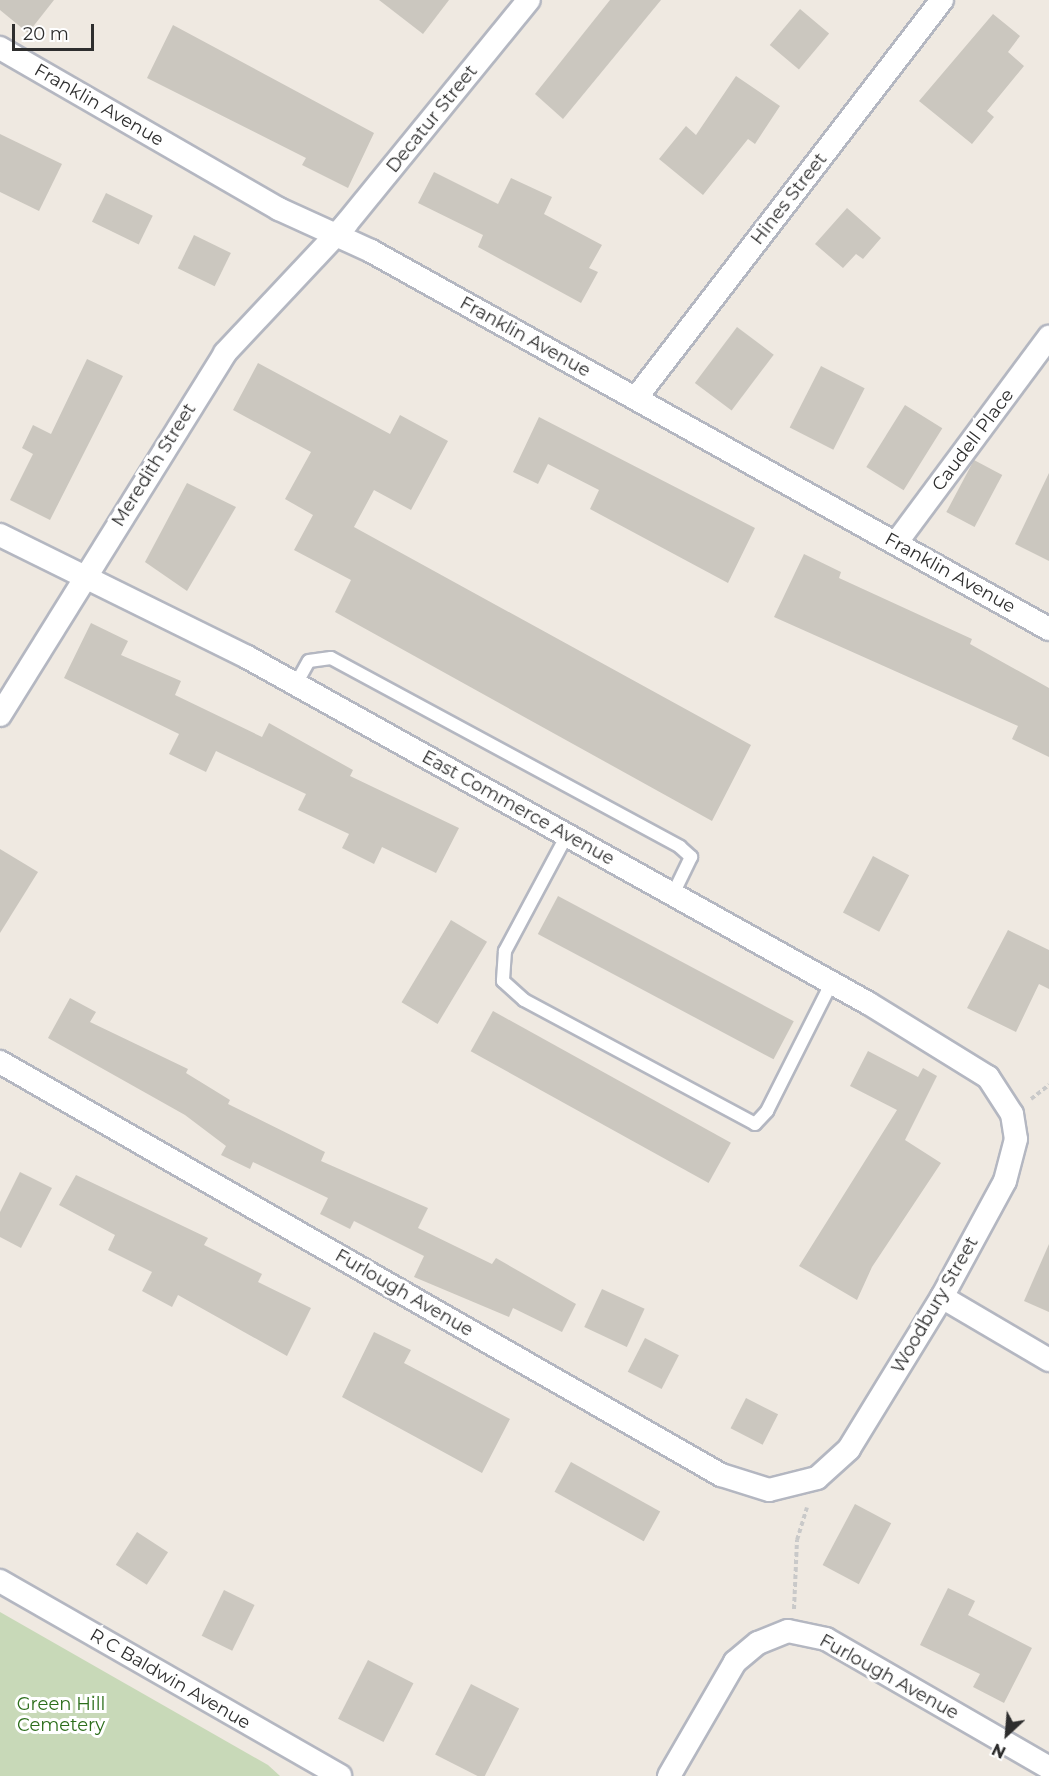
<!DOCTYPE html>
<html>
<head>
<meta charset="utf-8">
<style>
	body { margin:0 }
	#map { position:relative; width:1049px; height:1776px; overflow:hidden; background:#efe9e1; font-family:Montserrat,sans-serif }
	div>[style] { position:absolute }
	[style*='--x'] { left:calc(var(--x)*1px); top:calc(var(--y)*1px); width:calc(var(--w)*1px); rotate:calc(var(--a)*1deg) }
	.cemetery>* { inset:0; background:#c8d9b8 }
	.building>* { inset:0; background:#cbc7bf; transform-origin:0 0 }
	.path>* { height:4px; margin-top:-2px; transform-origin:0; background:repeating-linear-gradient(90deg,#c9c9c9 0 4.5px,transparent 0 7.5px) }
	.roads { filter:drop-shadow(2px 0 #b4b7c1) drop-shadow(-2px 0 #b4b7c1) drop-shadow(0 2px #b4b7c1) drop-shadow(0 -2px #b4b7c1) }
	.service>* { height:12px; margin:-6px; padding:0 6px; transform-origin:6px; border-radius:6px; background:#fff }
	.minor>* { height:22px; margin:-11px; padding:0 11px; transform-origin:11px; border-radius:11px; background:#fff }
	span { translate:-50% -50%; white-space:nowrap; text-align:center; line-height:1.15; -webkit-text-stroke:6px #fff; paint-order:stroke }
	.street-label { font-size:18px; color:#2e2e2e }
	.park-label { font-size:18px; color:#2c6e1b }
	.north { position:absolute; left:977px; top:1704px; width:60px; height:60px; -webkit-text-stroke:4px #fff; paint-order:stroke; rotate:206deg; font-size:16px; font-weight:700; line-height:24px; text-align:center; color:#2e2e2e }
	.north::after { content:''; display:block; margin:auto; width:21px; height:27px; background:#2e2e2e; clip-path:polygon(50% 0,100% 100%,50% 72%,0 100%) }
	.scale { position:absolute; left:12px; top:24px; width:82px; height:27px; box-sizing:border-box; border:3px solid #2e2e2e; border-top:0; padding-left:8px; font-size:18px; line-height:21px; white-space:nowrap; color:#2e2e2e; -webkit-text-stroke:4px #fff; paint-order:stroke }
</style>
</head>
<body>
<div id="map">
	<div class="cemetery">
		<i style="clip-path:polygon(0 1612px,268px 1765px,280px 1776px,0 1776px)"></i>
	</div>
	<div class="building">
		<i style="clip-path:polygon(0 0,54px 0,28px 33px,0 10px)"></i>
		<i style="clip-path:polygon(379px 0,449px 0,423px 34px)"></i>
		<i style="clip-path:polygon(610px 0,661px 0,563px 119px,535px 94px)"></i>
		<i style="left:800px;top:9px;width:38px;height:47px;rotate:40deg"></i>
		<i style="clip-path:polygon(993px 14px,1020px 36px,1008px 52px,1024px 66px,987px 111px,994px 117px,972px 144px,919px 101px)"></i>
		<i style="clip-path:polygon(173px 25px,374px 133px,348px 188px,302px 165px,306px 158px,147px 78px)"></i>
		<i style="clip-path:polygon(736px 76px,780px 106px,755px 144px,748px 139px,703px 195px,659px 159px,686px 126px,696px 135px)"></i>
		<i style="clip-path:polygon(0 134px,62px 164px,39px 211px,0 192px)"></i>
		<i style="clip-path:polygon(434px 172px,498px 204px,511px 178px,552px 197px,544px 214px,602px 245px,589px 268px,598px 272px,581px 303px,478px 247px,483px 235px,418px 203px)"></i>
		<i style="left:106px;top:193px;width:52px;height:32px;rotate:26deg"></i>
		<i style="clip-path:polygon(847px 208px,881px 238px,863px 259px,856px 254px,843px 268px,815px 244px)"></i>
		<i style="left:194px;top:235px;width:41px;height:37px;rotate:26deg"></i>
		<i style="left:737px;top:327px;width:46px;height:70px;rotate:37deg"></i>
		<i style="clip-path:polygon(87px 359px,123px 376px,50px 520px,10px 500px,33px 454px,22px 448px,33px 425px,51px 434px)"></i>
		<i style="clip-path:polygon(258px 363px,390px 434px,400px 415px,448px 441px,411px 510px,374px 490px,354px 527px,751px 745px,712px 821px,335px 612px,351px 580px,294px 550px,313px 515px,285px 499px,311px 452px,233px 410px)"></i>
		<i style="left:821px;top:366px;width:49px;height:69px;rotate:27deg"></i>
		<i style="left:905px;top:405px;width:44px;height:73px;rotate:32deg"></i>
		<i style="clip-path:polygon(539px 417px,755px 528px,728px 583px,590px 509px,599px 490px,548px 464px,538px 484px,513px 472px)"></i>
		<i style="left:974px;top:460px;width:32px;height:59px;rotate:28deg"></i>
		<i style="clip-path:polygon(1049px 473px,1049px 561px,1015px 544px)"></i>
		<i style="clip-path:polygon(187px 483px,236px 507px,187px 591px,145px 562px)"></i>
		<i style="clip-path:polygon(804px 554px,841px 572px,839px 578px,972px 639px,970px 644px,1049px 688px,1049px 757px,1012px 739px,1018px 726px,774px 617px)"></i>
		<i style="clip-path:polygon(91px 623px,128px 641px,121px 655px,181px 681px,175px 695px,262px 737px,269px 723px,353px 770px,350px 776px,459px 828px,436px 873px,382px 847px,374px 864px,342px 848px,349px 834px,298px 810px,306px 794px,216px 751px,206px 772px,169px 754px,179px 734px,64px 678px)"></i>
		<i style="clip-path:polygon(0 849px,38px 872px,0 933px)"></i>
		<i style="left:873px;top:856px;width:41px;height:64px;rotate:28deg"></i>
		<i style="left:558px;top:896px;width:267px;height:43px;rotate:28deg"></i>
		<i style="left:451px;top:920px;width:42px;height:96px;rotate:31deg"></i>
		<i style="clip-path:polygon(1008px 930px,1049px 950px,1049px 989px,1039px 984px,1016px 1032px,967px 1008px)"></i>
		<i style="clip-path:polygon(70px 998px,96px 1012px,90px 1022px,188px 1069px,186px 1073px,230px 1100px,228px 1104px,325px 1152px,321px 1161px,428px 1208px,418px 1228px,492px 1264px,496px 1258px,576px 1304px,562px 1332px,513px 1308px,509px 1317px,414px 1277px,424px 1256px,354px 1221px,350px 1229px,320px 1214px,328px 1198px,253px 1162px,250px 1169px,221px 1155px,226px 1146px,185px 1115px,48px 1038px)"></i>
		<i style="left:493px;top:1011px;width:272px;height:46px;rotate:29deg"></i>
		<i style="clip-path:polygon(868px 1051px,918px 1077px,923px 1068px,937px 1076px,905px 1140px,941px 1163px,872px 1267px,857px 1300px,799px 1266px,897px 1110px,850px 1086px)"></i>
		<i style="clip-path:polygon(20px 1172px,52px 1188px,21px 1248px,0 1237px,0 1212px)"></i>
		<i style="clip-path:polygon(76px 1175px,208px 1238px,204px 1245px,262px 1274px,258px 1282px,311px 1308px,287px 1356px,178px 1295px,172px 1307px,142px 1291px,152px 1272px,108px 1250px,115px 1235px,59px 1205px)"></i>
		<i style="clip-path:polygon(1049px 1244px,1049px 1312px,1024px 1301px)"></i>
		<i style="left:602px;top:1289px;width:47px;height:42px;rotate:25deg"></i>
		<i style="clip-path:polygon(374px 1332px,411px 1350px,404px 1363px,510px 1419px,482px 1473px,342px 1397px)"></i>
		<i style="left:645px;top:1338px;width:38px;height:38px;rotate:27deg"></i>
		<i style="left:746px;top:1398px;width:36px;height:34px;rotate:27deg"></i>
		<i style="left:571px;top:1462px;width:102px;height:34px;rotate:29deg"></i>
		<i style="left:855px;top:1504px;width:41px;height:69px;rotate:28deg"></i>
		<i style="left:137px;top:1532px;width:37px;height:39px;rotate:33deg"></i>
		<i style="clip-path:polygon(948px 1588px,975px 1601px,968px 1615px,1032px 1648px,1004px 1703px,973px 1687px,980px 1674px,920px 1645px)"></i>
		<i style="left:224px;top:1590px;width:34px;height:51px;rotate:26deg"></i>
		<i style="left:368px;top:1660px;width:51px;height:66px;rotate:27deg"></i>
		<i style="left:471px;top:1684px;width:54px;height:79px;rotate:27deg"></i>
	</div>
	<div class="path">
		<i style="--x:1031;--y:1099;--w:23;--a:-38"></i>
		<i style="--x:794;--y:1609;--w:69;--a:-87.5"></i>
		<i style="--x:797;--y:1540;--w:34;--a:-73"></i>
	</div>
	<div class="roads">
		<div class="service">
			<i style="--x:296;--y:684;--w:26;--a:-61"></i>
			<i style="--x:309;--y:661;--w:22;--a:-8"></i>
			<i style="--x:331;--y:658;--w:397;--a:28.4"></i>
			<i style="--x:680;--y:847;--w:15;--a:42"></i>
			<i style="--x:691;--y:857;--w:41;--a:115.9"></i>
			<i style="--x:567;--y:835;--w:132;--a:118.1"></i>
			<i style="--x:505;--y:951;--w:30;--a:94"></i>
			<i style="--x:503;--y:981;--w:28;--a:42"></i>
			<i style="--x:524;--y:1000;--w:262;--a:28.2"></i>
			<i style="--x:755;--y:1124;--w:18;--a:-47"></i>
			<i style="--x:767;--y:1111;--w:144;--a:-63.3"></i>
		</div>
		<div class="minor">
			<i style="--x:0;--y:48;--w:322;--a:30"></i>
			<i style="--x:279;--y:209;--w:101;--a:24.5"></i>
			<i style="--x:371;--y:251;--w:776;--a:29.14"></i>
			<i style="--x:636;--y:398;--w:502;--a:-52.45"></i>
			<i style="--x:0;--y:535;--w:275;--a:26.3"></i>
			<i style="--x:247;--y:657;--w:711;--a:29.13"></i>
			<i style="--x:868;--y:1003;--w:141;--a:31.7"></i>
			<i style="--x:988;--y:1077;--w:44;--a:57"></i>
			<i style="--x:1012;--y:1114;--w:25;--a:81"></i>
			<i style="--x:1016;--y:1139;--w:43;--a:104.7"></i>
			<i style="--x:1005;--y:1181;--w:132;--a:118.5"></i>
			<i style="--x:942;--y:1297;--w:178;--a:121.5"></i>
			<i style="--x:849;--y:1449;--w:43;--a:137.8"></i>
			<i style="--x:817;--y:1478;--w:49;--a:166"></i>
			<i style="--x:769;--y:1490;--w:50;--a:-162.6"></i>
			<i style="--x:721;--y:1475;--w:831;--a:-150.2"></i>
			<i style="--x:896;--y:543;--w:257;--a:-53.4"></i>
			<i style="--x:0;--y:715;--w:426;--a:-58.1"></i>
			<i style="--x:225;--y:353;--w:177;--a:-46.8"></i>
			<i style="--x:346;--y:224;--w:289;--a:-50.8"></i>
			<i style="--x:942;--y:1297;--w:124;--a:30.5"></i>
			<i style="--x:0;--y:1581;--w:392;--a:29.8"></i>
			<i style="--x:669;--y:1776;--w:132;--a:-59.9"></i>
			<i style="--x:735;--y:1662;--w:30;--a:-40"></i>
			<i style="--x:758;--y:1643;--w:32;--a:-22"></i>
			<i style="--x:788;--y:1631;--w:39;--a:12"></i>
			<i style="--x:826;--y:1639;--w:258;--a:30"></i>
		</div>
	</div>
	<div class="street-label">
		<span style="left:99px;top:105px;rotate:30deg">Franklin Avenue</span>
		<span style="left:432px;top:119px;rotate:-51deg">Decatur Street</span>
		<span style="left:789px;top:199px;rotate:-52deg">Hines Street</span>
		<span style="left:525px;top:337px;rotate:29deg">Franklin Avenue</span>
		<span style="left:973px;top:440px;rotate:-53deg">Caudell Place</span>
		<span style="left:154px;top:465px;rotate:-58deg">Meredith Street</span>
		<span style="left:950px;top:573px;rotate:29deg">Franklin Avenue</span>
		<span style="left:518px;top:808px;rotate:29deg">East Commerce Avenue</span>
		<span style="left:404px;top:1293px;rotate:30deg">Furlough Avenue</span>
		<span style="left:935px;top:1305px;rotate:-60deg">Woodbury Street</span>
		<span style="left:889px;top:1677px;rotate:29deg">Furlough Avenue</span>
		<span style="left:170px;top:1679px;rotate:30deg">R C Baldwin Avenue</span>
	</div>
	<div class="park-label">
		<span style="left:61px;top:1715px">Green Hill<br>Cemetery</span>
	</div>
	<div class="north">N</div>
	<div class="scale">20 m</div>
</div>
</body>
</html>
